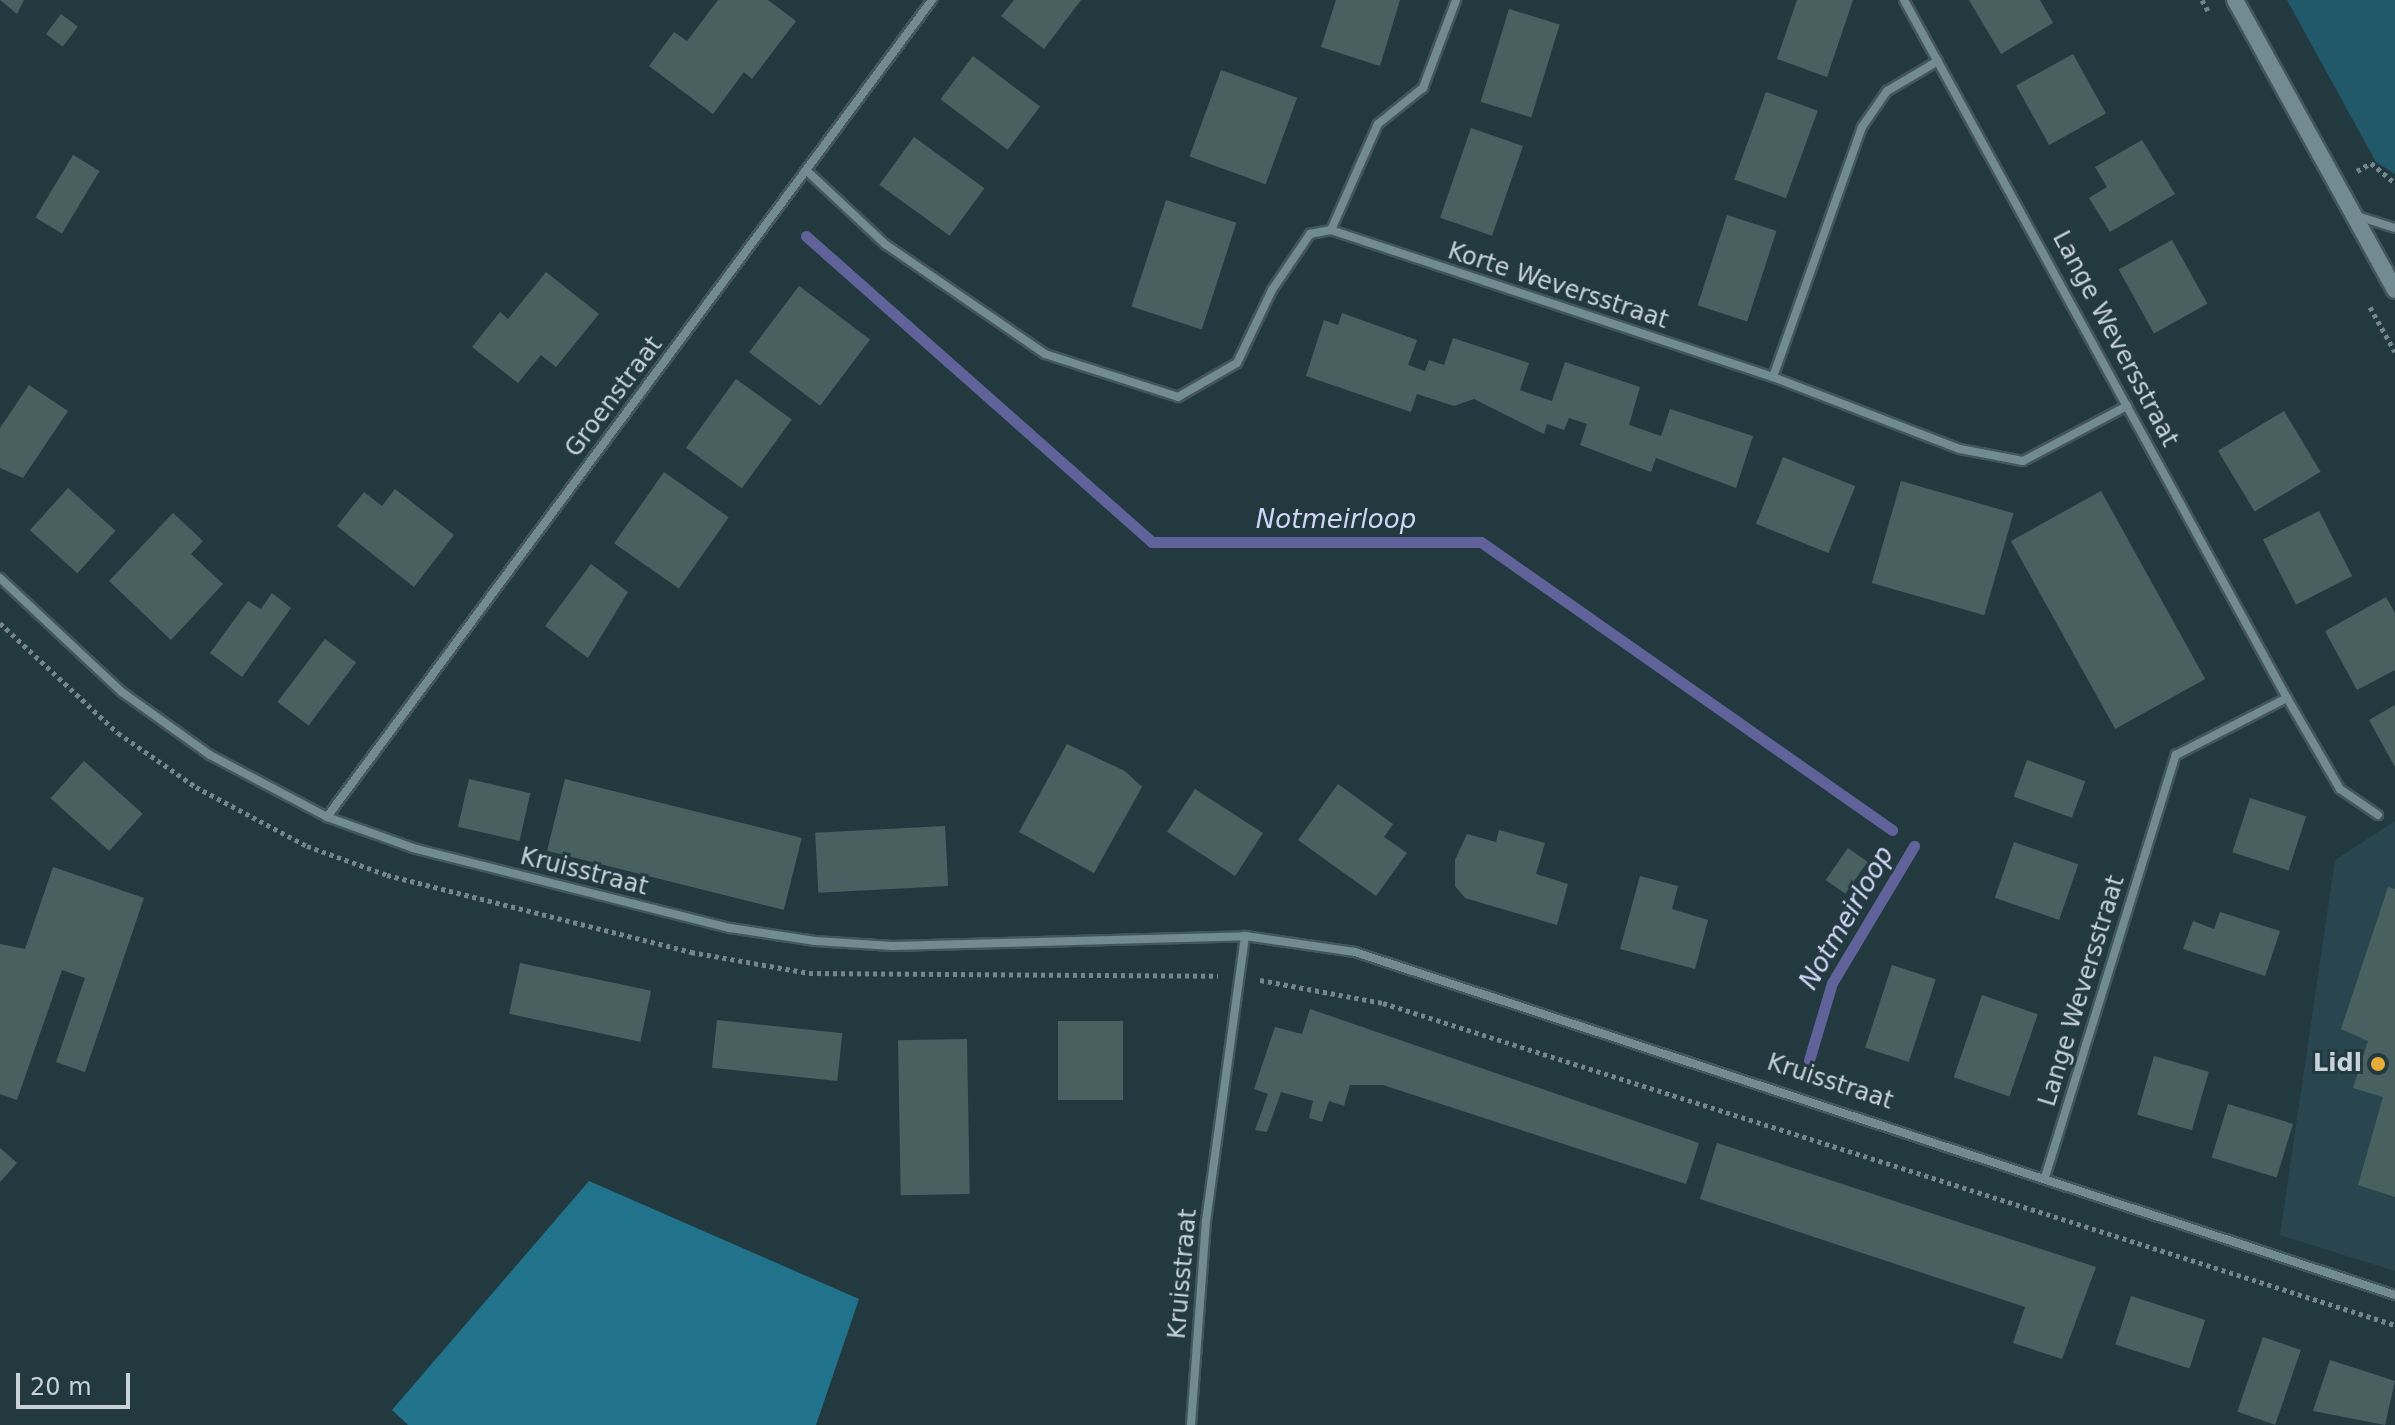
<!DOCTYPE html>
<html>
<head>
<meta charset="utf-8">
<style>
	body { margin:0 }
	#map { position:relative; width:2395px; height:1425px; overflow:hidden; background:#233940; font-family:"DejaVu Sans",sans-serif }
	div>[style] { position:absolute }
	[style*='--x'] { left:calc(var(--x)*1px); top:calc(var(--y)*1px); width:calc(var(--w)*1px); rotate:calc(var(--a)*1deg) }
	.built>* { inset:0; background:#294650 }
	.green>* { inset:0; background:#21596a }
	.forest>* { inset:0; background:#21728b }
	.stream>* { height:11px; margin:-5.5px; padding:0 5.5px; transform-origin:5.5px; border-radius:5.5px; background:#5f6399 }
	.building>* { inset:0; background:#486160; transform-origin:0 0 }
	.path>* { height:5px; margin-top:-2.5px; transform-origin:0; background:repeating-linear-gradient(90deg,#74858b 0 4px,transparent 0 8px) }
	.roads { filter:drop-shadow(2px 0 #43565c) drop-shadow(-2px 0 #43565c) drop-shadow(0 2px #43565c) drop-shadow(0 -2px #43565c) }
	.street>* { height:8px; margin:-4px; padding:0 4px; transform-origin:4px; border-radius:4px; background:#728a92 }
	.secondary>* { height:16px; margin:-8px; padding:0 8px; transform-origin:8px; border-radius:8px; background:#728a92 }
	.dots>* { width:22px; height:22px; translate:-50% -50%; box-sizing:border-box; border:4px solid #233940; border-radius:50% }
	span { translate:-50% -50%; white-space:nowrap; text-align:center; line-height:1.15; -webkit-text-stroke:6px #233940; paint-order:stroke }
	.street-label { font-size:24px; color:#c7d3d8 }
	.poi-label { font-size:24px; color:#c7d3d8; font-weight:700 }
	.right { translate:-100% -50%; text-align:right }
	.water-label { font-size:26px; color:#d1d5f6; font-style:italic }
	.scale { position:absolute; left:16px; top:1373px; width:114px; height:36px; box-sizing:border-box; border:4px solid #c7d3d8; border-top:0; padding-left:10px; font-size:24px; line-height:28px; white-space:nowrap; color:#c7d3d8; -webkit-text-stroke:6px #233940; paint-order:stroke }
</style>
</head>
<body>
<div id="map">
	<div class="built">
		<i style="clip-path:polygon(2395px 821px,2395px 1271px,2280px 1235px,2335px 860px)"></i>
	</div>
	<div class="green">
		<i style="clip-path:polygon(2287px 0,2395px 0,2395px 174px,2376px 162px)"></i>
	</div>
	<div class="forest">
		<i style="clip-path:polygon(589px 1181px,859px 1299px,816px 1425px,408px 1425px,392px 1410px)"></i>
	</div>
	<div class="stream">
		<i style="--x:806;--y:236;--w:462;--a:41.5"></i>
		<i style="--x:1152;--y:542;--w:329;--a:0"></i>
		<i style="--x:1481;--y:542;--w:502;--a:35.02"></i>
		<i style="--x:1809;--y:1060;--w:80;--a:-73.4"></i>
		<i style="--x:1832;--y:983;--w:160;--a:-59.1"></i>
	</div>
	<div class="building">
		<i style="clip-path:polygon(0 0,24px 0,17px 14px)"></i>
		<i style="clip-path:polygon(718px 0,768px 0,796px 21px,752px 79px,744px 72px,713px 114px,649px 66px,674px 32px,687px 41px)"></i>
		<i style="clip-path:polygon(1014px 0,1081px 0,1044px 49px,1001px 16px)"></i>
		<i style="clip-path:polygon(1336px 0,1400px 0,1380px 66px,1321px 47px)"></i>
		<i style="clip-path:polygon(1797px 0,1853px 0,1827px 77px,1777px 59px)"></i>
		<i style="clip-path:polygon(1969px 0,2040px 0,2053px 23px,2001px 54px)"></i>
		<i style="left:1509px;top:9px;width:53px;height:97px;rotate:17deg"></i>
		<i style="left:61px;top:14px;width:21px;height:25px;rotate:37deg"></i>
		<i style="left:2073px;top:54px;width:68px;height:65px;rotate:61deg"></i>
		<i style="left:973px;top:56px;width:84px;height:54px;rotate:37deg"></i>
		<i style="left:1221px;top:70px;width:81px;height:92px;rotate:20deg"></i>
		<i style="left:1766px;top:92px;width:55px;height:93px;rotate:20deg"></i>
		<i style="left:1471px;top:128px;width:55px;height:95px;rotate:19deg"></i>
		<i style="left:914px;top:137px;width:87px;height:59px;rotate:36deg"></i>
		<i style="clip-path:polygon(2142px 140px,2175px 194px,2110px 232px,2089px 198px,2107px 187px,2095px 167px)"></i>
		<i style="left:73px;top:155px;width:31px;height:73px;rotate:31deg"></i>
		<i style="left:1166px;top:200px;width:74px;height:112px;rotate:18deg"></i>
		<i style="left:1727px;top:215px;width:52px;height:95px;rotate:18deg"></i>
		<i style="left:2172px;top:240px;width:73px;height:61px;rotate:61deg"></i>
		<i style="clip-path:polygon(546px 272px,599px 314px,556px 367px,541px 355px,518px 383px,472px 347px,500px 312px,508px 319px)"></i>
		<i style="left:799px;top:286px;width:89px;height:83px;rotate:37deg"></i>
		<i style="clip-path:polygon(1342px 313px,1417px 340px,1408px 365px,1425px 371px,1429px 360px,1444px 365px,1453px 338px,1529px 363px,1520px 390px,1534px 395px,1552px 401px,1565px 362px,1640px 387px,1629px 425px,1661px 436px,1670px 409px,1753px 436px,1736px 488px,1656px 458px,1651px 472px,1580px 445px,1587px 424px,1569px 418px,1564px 430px,1547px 424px,1544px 434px,1474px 399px,1454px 406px,1417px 394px,1411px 412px,1306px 376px,1324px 320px,1338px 325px)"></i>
		<i style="left:736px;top:379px;width:69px;height:85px;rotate:36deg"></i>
		<i style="clip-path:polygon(29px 385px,68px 411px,23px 478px,0 468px,0 428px)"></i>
		<i style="left:2284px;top:411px;width:71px;height:77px;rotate:59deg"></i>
		<i style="left:1783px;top:457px;width:78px;height:72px;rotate:22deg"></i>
		<i style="left:664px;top:472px;width:79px;height:87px;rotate:35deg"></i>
		<i style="left:1901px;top:481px;width:117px;height:106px;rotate:16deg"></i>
		<i style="left:68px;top:488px;width:64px;height:57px;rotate:42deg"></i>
		<i style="clip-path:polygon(395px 489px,454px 535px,414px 587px,337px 526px,364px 492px,382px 506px)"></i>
		<i style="left:2101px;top:491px;width:215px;height:103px;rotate:61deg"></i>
		<i style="left:2319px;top:511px;width:73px;height:63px;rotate:63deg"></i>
		<i style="clip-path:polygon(173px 513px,203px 541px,191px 554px,223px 584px,171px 640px,109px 581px)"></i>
		<i style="clip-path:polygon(591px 564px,628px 592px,588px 658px,545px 626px)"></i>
		<i style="clip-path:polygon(272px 593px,291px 608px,242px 677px,210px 653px,248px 601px,261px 609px)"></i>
		<i style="clip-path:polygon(2386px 597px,2395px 613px,2395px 670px,2357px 690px,2325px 631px)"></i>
		<i style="left:325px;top:639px;width:39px;height:79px;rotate:37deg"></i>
		<i style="clip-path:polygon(2395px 705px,2395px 767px,2369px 720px)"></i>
		<i style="clip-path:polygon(1067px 744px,1125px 771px,1142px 787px,1094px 873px,1019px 832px)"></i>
		<i style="left:2027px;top:760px;width:62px;height:39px;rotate:20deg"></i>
		<i style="left:84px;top:761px;width:79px;height:50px;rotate:42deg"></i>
		<i style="left:469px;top:779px;width:63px;height:49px;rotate:13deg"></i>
		<i style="left:565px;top:779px;width:244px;height:74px;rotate:14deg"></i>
		<i style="clip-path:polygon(1338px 784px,1393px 824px,1384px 837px,1407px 853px,1376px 896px,1298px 840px)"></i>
		<i style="left:1195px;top:789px;width:81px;height:51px;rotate:33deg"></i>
		<i style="left:2250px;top:798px;width:59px;height:57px;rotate:18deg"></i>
		<i style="left:945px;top:826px;width:60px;height:130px;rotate:87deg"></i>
		<i style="clip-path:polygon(1499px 830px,1545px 843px,1536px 874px,1568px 884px,1557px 925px,1465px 898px,1455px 886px,1455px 860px,1467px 834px,1496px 842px)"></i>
		<i style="left:2014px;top:842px;width:68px;height:59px;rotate:19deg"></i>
		<i style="left:1848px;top:848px;width:24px;height:39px;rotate:35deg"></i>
		<i style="clip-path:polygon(53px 867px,144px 898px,85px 1072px,56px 1062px,85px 978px,62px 970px,17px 1100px,0 1094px,0 944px,25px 949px)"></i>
		<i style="clip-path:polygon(1640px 876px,1678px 886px,1672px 909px,1708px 920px,1695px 969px,1620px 949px)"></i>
		<i style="clip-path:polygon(2388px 887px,2395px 889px,2395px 1197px,2358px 1185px,2383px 1097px,2353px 1088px,2368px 1041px,2341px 1029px)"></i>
		<i style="clip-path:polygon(2220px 912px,2280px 931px,2265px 976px,2183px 949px,2193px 921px,2214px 929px)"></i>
		<i style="left:520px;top:963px;width:134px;height:52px;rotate:12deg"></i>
		<i style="left:1892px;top:965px;width:46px;height:87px;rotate:18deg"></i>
		<i style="left:1982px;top:995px;width:59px;height:87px;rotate:19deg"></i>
		<i style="clip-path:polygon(1310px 1009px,1699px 1143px,1686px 1184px,1383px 1085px,1350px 1085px,1344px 1106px,1329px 1101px,1322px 1122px,1309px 1118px,1313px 1101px,1281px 1092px,1267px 1132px,1255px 1130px,1268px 1094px,1254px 1089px,1275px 1027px,1302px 1034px)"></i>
		<i style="left:717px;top:1020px;width:126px;height:48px;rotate:6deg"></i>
		<i style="left:1123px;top:1021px;width:79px;height:65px;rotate:90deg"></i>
		<i style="left:967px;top:1039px;width:155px;height:69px;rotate:89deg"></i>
		<i style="left:2154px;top:1056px;width:57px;height:61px;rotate:16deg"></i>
		<i style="left:2228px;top:1104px;width:68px;height:56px;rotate:17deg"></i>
		<i style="clip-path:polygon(1717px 1143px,2096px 1267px,2062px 1359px,2013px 1343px,2025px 1307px,1700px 1199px)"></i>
		<i style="clip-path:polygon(0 1148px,17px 1163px,0 1182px)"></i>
		<i style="left:2131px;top:1296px;width:78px;height:51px;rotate:18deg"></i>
		<i style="left:2263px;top:1337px;width:40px;height:79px;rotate:19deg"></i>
		<i style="clip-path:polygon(2330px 1360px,2395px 1381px,2385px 1425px,2313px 1411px)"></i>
	</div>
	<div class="path">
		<i style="--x:2202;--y:0;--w:13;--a:61"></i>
		<i style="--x:2357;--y:171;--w:16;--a:-30"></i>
		<i style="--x:2371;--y:163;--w:31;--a:40"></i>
		<i style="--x:2370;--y:307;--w:51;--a:60.9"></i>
		<i style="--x:0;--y:623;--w:161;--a:43"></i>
		<i style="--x:118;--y:733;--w:95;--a:34.7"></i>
		<i style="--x:196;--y:787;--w:126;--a:28"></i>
		<i style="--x:307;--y:846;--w:85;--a:19.9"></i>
		<i style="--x:387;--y:875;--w:314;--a:14.2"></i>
		<i style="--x:691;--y:952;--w:120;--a:10.1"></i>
		<i style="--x:809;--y:973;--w:409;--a:0.4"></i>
		<i style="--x:1260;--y:980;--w:125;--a:10.6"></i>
		<i style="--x:1383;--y:1003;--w:1062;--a:17.65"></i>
	</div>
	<div class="roads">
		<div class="street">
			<i style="--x:1904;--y:0;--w:796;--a:61.25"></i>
			<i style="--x:2287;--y:698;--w:105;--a:59.8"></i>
			<i style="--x:2340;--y:789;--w:46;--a:34.4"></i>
			<i style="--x:1938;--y:61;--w:59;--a:149.5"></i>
			<i style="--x:1887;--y:91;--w:44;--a:124.8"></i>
			<i style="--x:1862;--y:127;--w:265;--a:109.6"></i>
			<i style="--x:1773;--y:377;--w:200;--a:21.1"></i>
			<i style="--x:1960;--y:449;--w:64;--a:10.8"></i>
			<i style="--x:2023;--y:461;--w:118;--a:-27.9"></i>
			<i style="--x:807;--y:171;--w:107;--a:43.1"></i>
			<i style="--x:885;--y:244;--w:194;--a:34.5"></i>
			<i style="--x:1045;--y:354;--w:140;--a:17.9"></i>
			<i style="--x:1178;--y:397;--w:68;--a:-30"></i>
			<i style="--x:1237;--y:363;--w:81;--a:-64.4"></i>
			<i style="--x:1272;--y:290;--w:68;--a:-55.8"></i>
			<i style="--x:1310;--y:234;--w:21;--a:-11"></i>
			<i style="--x:1331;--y:230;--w:116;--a:-66.1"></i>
			<i style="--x:1378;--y:124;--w:58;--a:-38.7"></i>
			<i style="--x:1423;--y:88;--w:94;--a:-69.4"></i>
			<i style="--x:2354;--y:215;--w:43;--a:17.6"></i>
			<i style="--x:1331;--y:230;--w:466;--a:18.4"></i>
			<i style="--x:0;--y:578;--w:167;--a:43.1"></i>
			<i style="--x:122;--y:692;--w:108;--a:35.6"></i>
			<i style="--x:210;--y:755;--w:132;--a:27.9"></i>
			<i style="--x:327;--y:817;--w:91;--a:19.8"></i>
			<i style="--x:413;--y:848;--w:327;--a:14.2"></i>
			<i style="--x:730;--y:928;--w:86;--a:8.7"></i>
			<i style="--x:815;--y:941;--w:78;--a:3.7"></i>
			<i style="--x:893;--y:946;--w:352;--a:-1.6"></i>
			<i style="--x:1245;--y:936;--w:111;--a:8.3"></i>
			<i style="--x:1355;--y:952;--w:1095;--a:18.25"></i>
			<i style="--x:327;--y:817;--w:1017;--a:-53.48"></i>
			<i style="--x:2046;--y:1174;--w:439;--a:-72.8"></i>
			<i style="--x:2176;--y:755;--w:125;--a:-27.2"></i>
			<i style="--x:1191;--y:1425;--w:205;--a:-85.8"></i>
			<i style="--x:1206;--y:1221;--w:288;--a:-82.2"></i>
		</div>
		<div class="secondary">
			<i style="--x:2235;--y:0;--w:331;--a:61.1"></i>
		</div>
	</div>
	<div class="dots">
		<i style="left:2378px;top:1064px;background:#e8ab37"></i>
	</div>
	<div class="street-label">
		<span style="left:1558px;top:286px;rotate:18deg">Korte Weversstraat</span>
		<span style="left:2115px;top:339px;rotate:62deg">Lange Weversstraat</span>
		<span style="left:614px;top:397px;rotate:-53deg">Groenstraat</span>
		<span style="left:584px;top:872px;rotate:14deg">Kruisstraat</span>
		<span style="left:2082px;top:991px;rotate:-73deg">Lange Weversstraat</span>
		<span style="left:1830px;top:1082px;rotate:18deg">Kruisstraat</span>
		<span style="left:1183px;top:1274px;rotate:-85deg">Kruisstraat</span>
	</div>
	<div class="poi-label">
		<span class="right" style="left:2362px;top:1064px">Lidl</span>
	</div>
	<div class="water-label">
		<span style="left:1336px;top:520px">Notmeirloop</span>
		<span style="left:1847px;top:918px;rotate:-60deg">Notmeirloop</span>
	</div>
	<div class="scale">20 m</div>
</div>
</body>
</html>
